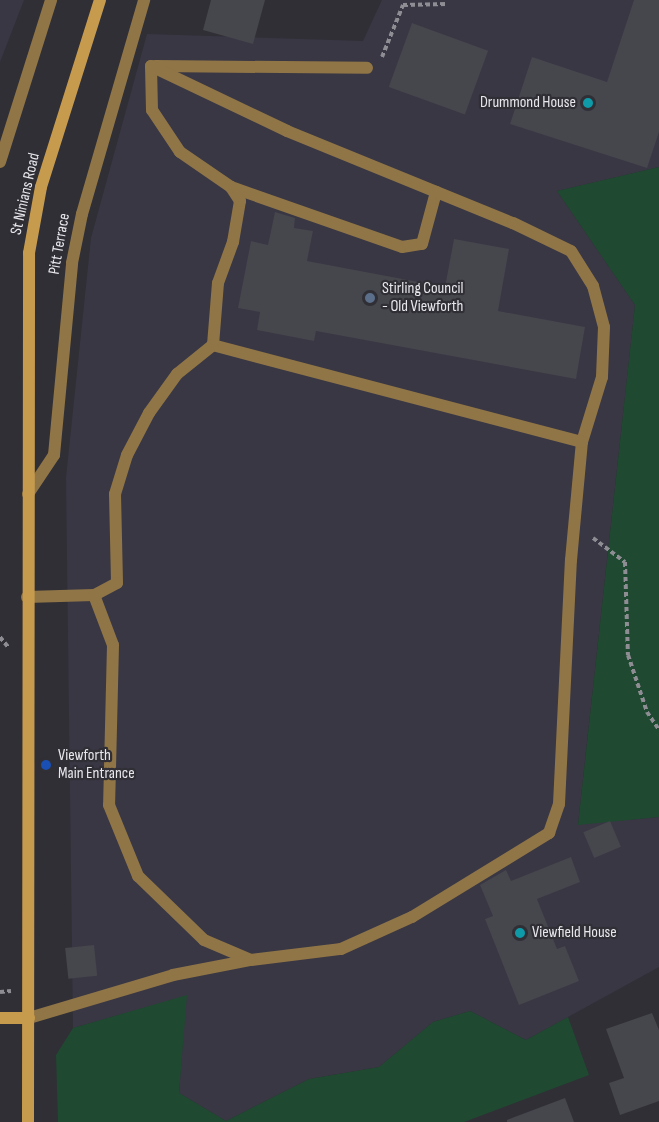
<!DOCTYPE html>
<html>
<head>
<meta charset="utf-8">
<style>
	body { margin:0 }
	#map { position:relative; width:659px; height:1122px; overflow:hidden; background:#302f36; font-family:"Sofia Sans Condensed",sans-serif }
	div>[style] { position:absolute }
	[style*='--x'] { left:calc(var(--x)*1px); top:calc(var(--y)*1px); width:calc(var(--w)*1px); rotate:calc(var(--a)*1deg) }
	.built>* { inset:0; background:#393744 }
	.green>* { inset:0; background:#204931 }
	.building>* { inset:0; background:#46464d; transform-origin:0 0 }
	.path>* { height:4px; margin-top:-2px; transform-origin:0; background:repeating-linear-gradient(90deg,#8d8d93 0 4.5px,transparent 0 7.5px) }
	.lane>* { height:12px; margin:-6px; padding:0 6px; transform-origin:6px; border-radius:6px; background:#907546 }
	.street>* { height:12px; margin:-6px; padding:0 6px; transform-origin:6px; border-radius:6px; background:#907546 }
	.secondary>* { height:12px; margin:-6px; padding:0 6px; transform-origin:6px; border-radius:6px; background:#c79b4d }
	.dots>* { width:16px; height:16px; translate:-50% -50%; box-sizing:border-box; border:3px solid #302f36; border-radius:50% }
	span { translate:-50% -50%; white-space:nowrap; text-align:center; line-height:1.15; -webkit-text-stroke:4.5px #302f36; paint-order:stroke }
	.poi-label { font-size:16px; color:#e7e7ec }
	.right { translate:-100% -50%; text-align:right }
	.left { translate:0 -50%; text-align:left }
	.street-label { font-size:16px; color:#e7e7ec }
</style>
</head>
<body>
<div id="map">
	<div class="built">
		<i style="clip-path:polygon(0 0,24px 0,0 62px)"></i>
		<i style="clip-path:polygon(382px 0,659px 0,659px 167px,557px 191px,635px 305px,578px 824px,659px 817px,659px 967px,526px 1040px,470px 1011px,433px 1022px,379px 1067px,309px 1079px,226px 1121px,179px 1093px,186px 996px,73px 1028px,66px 478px,91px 238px,147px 34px,363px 41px)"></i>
	</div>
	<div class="green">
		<i style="clip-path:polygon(659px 167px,659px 817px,578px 825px,635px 305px,557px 191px)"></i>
		<i style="clip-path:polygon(187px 995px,179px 1093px,226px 1121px,309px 1079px,379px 1067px,433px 1022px,470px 1011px,526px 1040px,568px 1017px,589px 1075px,464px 1122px,58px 1122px,56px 1055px,73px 1028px)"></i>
	</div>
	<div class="building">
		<i style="clip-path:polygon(211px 0,265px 0,253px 44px,203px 30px)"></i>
		<i style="clip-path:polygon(634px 0,659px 0,659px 132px,647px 168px,510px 124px,532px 57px,607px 82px)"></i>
		<i style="left:412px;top:23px;width:81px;height:68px;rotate:20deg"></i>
		<i style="clip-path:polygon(275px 212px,295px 218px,294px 228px,313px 231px,307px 261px,445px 287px,454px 239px,509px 249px,498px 311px,585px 327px,576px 379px,316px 331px,314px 341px,257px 330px,260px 312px,238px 308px,251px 241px,268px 245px)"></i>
		<i style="left:610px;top:821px;width:28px;height:29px;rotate:67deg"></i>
		<i style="clip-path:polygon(571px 857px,580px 882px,537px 899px,557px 949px,565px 946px,579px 981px,519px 1005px,485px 919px,493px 916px,480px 885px,506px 870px,511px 881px)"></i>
		<i style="left:94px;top:945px;width:31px;height:29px;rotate:84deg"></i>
		<i style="clip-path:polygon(652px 1013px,659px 1030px,659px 1101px,620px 1115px,609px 1083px,624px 1078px,606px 1029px)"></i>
		<i style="clip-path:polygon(565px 1098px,574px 1122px,507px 1122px,507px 1120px)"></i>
	</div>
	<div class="path">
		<i style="--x:382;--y:57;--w:56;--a:-68"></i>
		<i style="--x:403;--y:5;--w:44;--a:-1.3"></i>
		<i style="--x:593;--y:538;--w:40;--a:37"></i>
		<i style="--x:625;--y:562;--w:93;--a:88.2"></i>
		<i style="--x:628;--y:655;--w:60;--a:71.6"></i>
		<i style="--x:647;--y:712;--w:22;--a:56"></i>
		<i style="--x:0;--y:637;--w:14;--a:51"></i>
		<i style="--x:0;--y:992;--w:11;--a:-5"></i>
	</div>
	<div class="lane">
		<i style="--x:155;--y:66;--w:212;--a:0.5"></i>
		<i style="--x:231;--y:187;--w:181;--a:19.3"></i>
		<i style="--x:402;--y:247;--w:20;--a:-9"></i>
		<i style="--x:422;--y:244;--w:54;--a:-74.9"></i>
		<i style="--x:213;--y:345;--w:62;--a:-85.4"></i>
		<i style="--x:218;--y:283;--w:44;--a:-69.9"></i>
		<i style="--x:233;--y:242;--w:42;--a:-80.3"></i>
		<i style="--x:240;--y:201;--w:17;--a:-123"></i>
		<i style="--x:231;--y:187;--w:62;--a:-145.5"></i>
		<i style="--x:180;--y:152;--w:50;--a:-123.7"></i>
		<i style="--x:152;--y:110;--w:44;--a:-91.3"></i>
		<i style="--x:151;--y:66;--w:151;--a:25.5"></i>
		<i style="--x:287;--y:131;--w:244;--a:22.2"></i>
		<i style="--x:513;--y:223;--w:64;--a:25.8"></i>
		<i style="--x:571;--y:251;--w:41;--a:57.8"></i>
		<i style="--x:593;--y:286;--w:42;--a:75"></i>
		<i style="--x:604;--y:327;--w:50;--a:92.3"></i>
		<i style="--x:602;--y:377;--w:68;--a:107.1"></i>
		<i style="--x:27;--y:597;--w:67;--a:-1.7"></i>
		<i style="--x:94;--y:595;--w:53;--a:69.2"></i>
		<i style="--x:113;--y:645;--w:160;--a:91.4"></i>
		<i style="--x:109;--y:805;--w:77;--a:67.8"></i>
		<i style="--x:138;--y:876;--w:92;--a:44.1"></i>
		<i style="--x:204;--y:940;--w:51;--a:23.1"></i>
		<i style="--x:251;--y:960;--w:91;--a:-7"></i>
		<i style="--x:341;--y:949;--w:78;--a:-24.3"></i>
		<i style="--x:412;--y:917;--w:161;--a:-31.5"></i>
		<i style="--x:549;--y:833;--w:31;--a:-71"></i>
		<i style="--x:559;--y:804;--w:244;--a:-87.2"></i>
		<i style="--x:571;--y:560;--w:119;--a:-84.7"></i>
		<i style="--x:582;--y:442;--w:382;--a:-165.3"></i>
		<i style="--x:213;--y:345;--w:46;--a:141.1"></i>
		<i style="--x:177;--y:374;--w:48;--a:125.7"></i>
		<i style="--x:149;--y:413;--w:47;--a:117.6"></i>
		<i style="--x:127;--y:455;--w:41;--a:107.1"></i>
		<i style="--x:115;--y:494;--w:89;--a:88.7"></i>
		<i style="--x:117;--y:583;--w:26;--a:152"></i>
		<i style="--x:29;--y:1018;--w:150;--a:-16.6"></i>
		<i style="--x:173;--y:975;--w:78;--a:-11"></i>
	</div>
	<div class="street">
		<i style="--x:0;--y:162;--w:170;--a:-72.5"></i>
		<i style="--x:28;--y:494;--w:47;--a:-56.3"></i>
		<i style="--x:54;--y:455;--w:193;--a:-84.6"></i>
		<i style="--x:72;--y:263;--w:50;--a:-78.5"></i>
		<i style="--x:82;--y:214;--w:223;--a:-73.8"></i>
	</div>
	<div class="secondary">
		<i style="--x:0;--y:1018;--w:29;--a:0"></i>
		<i style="--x:28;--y:1122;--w:869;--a:-89.93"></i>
		<i style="--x:29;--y:253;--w:67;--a:-79.7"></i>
		<i style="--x:41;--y:187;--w:196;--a:-72.5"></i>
	</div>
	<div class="dots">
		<i style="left:588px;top:103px;background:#0f9aa8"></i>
		<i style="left:370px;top:298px;background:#5c6f8a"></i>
		<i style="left:46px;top:765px;background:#1a4fb4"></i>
		<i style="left:520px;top:933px;background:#0f9aa8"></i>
	</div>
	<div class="poi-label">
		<span class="right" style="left:576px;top:103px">Drummond House</span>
		<span class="left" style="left:382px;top:298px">Stirling Council<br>- Old Viewforth</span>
		<span class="left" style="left:58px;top:765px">Viewforth<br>Main Entrance</span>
		<span class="left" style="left:532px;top:933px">Viewfield House</span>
	</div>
	<div class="street-label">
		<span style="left:26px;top:194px;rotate:-77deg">St Ninians Road</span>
		<span style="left:60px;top:244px;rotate:-80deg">Pitt Terrace</span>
	</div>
</div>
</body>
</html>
